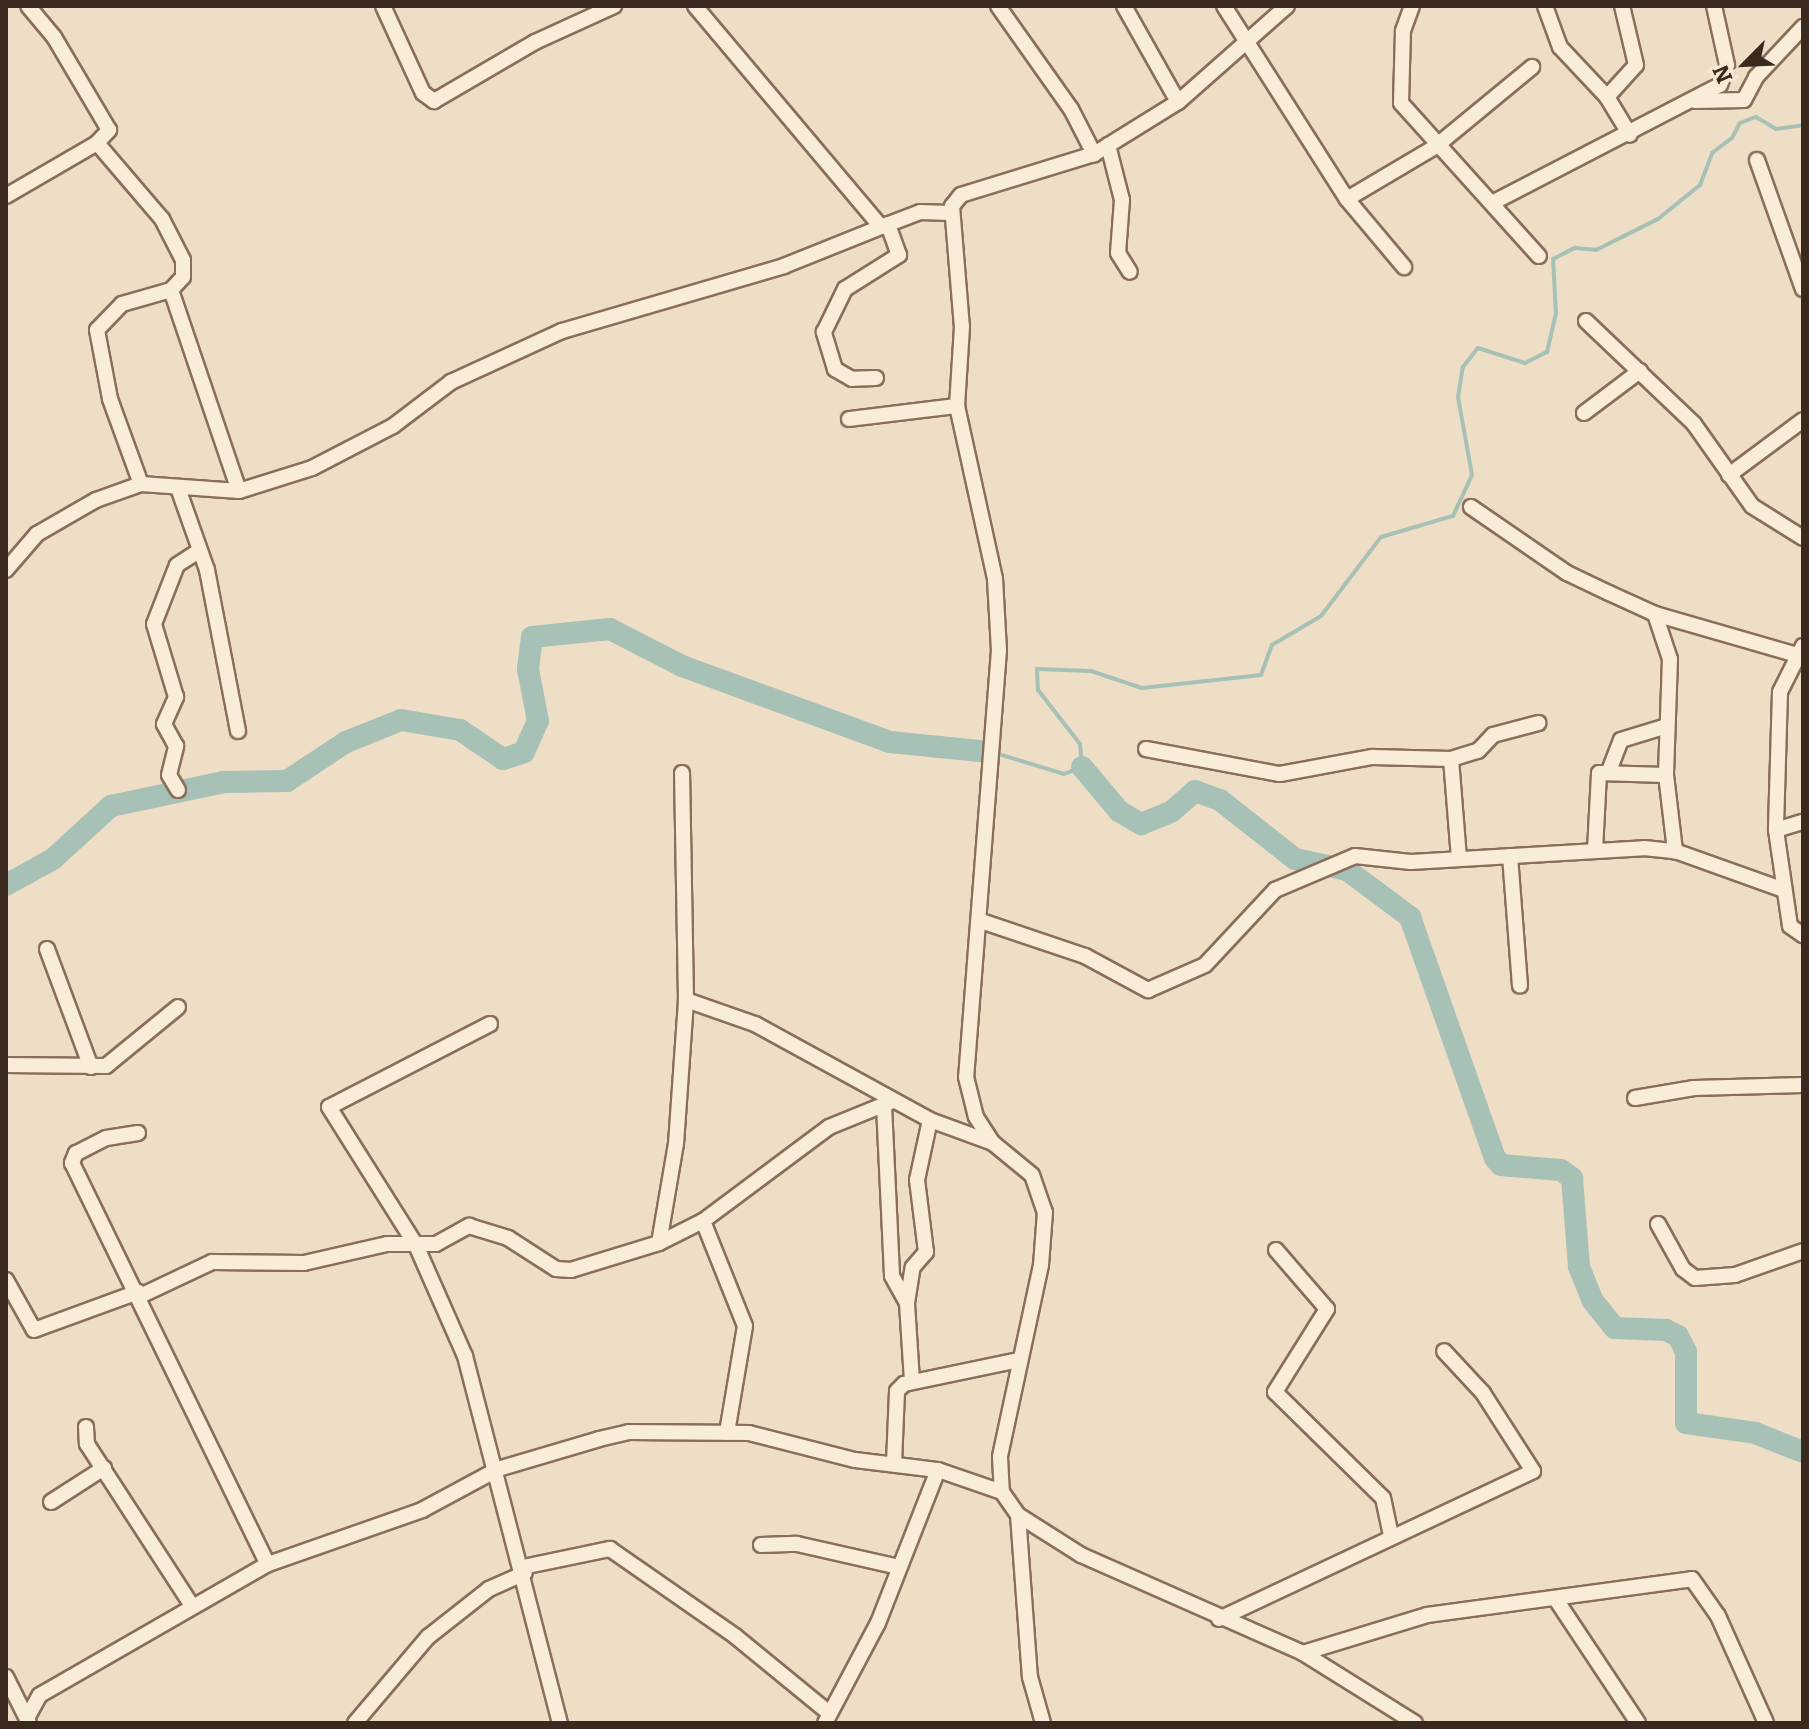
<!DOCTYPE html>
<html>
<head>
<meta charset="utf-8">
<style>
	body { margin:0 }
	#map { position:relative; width:1809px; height:1729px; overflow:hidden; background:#eedec5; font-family:Bitter,serif }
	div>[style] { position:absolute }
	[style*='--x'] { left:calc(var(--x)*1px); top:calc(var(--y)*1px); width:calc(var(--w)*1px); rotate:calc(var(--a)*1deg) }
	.stream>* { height:4px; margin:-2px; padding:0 2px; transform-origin:2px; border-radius:2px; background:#a7c1b7 }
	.river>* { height:22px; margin:-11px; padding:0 11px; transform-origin:11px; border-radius:11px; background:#a7c1b7 }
	.roads { filter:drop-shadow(2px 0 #896f5b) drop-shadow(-2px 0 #896f5b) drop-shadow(0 2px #896f5b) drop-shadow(0 -2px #896f5b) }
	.minor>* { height:14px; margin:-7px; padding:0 7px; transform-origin:7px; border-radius:7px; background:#f9ecd8 }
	span { translate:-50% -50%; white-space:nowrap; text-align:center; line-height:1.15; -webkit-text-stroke:6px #f5e9d5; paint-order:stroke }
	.frame { position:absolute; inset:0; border:8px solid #39291f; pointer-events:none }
	.north { position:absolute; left:1705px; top:24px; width:80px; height:80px; -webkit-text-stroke:6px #f5e9d5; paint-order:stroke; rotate:246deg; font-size:22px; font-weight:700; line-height:32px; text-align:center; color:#39291f }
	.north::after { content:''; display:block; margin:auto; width:28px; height:36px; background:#39291f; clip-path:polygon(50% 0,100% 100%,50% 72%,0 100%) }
</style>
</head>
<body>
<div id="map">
	<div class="stream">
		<i style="--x:995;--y:753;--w:72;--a:16.9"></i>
		<i style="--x:1064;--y:774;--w:19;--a:-21"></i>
		<i style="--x:1082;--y:767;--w:23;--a:-95"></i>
		<i style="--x:1080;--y:744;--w:68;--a:-127.9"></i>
		<i style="--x:1038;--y:690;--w:21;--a:-93"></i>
		<i style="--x:1037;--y:669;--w:54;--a:2.1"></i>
		<i style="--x:1091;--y:671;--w:54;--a:18.4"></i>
		<i style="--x:1142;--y:688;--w:120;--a:-6.2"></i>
		<i style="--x:1261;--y:675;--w:32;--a:-70"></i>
		<i style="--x:1272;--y:645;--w:57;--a:-30.6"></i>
		<i style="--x:1321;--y:616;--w:99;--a:-52.8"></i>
		<i style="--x:1381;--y:537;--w:75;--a:-16.3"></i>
		<i style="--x:1453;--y:516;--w:45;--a:-65.1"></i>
		<i style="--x:1472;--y:475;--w:79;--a:-100.2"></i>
		<i style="--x:1458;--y:397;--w:30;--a:-81"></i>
		<i style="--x:1463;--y:367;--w:24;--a:-52"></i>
		<i style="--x:1478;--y:348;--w:49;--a:17.7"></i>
		<i style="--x:1525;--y:363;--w:25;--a:-27"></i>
		<i style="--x:1547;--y:352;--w:39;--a:-77"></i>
		<i style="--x:1556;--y:314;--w:55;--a:-93.1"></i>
		<i style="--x:1553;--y:259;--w:25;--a:-27"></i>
		<i style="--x:1575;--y:248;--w:21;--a:5"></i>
		<i style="--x:1596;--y:250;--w:69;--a:-26.6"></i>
		<i style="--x:1658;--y:219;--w:54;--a:-39"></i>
		<i style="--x:1700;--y:185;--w:34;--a:-69"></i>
		<i style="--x:1712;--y:153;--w:25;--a:-37"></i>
		<i style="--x:1732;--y:138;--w:17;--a:-62"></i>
		<i style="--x:1740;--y:123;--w:17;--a:-21"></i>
		<i style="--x:1756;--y:117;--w:23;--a:31"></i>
		<i style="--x:1776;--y:129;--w:27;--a:-8"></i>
	</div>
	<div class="river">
		<i style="--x:1082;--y:767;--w:57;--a:49.9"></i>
		<i style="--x:1119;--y:811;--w:26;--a:31"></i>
		<i style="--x:1141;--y:824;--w:32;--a:-22"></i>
		<i style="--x:1171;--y:812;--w:32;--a:-41"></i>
		<i style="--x:1195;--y:791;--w:27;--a:20"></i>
		<i style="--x:1220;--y:800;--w:95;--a:38.2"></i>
		<i style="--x:1295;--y:859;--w:53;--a:11.9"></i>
		<i style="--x:1347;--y:870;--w:79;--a:36.7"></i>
		<i style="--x:1410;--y:917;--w:256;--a:70.6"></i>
		<i style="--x:1495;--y:1158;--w:9;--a:49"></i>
		<i style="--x:1501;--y:1165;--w:60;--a:4.8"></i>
		<i style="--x:1561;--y:1170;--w:14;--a:36"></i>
		<i style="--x:1572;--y:1178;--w:89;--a:85.5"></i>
		<i style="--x:1579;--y:1267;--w:35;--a:68"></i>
		<i style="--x:1592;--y:1300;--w:36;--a:51"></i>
		<i style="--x:1615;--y:1328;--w:51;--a:2.2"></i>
		<i style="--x:1666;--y:1330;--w:13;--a:27"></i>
		<i style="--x:1678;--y:1336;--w:18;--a:63"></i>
		<i style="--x:1686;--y:1352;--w:71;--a:90"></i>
		<i style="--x:1686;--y:1423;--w:70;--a:8.2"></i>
		<i style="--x:1755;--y:1433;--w:52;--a:21.6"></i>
		<i style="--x:6;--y:885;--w:54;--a:-29"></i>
		<i style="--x:53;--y:859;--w:79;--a:-42.4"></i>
		<i style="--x:111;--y:806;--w:116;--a:-12"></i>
		<i style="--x:224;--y:782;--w:63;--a:-0.9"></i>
		<i style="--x:287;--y:781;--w:71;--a:-33.5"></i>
		<i style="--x:346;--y:742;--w:59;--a:-21.8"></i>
		<i style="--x:401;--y:720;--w:60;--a:9.6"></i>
		<i style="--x:460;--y:730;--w:52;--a:34"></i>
		<i style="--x:503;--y:759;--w:22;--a:-18"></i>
		<i style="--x:524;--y:752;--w:34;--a:-66"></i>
		<i style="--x:538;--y:721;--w:53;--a:-100.9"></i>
		<i style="--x:528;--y:669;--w:32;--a:-83"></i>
		<i style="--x:532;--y:637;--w:78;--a:-5.9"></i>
		<i style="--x:610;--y:629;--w:81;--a:27.2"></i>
		<i style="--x:682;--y:666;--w:221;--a:20.1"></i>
		<i style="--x:890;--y:742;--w:90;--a:5.7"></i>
	</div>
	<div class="roads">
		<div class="minor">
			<i style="--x:383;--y:6;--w:96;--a:65.3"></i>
			<i style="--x:423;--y:93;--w:14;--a:36"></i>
			<i style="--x:434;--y:101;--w:117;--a:-30.3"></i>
			<i style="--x:535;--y:42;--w:87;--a:-24.5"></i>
			<i style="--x:695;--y:6;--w:289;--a:49.9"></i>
			<i style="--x:881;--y:227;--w:42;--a:-21"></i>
			<i style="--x:920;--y:212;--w:30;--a:2"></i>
			<i style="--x:998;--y:6;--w:126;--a:54.7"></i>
			<i style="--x:1071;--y:109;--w:51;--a:62.9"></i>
			<i style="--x:1124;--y:6;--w:110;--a:60.6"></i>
			<i style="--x:1224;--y:6;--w:229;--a:57.5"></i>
			<i style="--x:1347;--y:199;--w:89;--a:50"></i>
			<i style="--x:1287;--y:6;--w:145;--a:138.6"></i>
			<i style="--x:1178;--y:102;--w:99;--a:148.2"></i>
			<i style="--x:1094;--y:154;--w:139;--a:162.9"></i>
			<i style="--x:961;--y:195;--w:14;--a:129"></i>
			<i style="--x:952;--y:206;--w:121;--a:85.3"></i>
			<i style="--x:962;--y:327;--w:79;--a:93.6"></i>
			<i style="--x:957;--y:406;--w:177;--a:77.6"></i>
			<i style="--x:995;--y:579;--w:71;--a:86.8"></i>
			<i style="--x:999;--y:650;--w:428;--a:94.4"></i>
			<i style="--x:966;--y:1077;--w:41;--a:76"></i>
			<i style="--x:976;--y:1117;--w:31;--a:57"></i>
			<i style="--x:993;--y:1143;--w:50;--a:39.4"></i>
			<i style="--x:1032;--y:1175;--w:39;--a:71"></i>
			<i style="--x:1045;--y:1212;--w:53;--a:94.3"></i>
			<i style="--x:1041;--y:1265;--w:196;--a:102.1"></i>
			<i style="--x:1000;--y:1457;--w:35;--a:87"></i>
			<i style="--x:1002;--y:1492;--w:28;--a:55"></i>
			<i style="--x:1018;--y:1515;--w:75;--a:32.4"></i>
			<i style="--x:1081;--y:1555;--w:243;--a:23.8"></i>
			<i style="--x:1303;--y:1653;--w:132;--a:32"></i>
			<i style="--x:1412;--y:6;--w:27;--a:110"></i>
			<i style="--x:1403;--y:31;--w:72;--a:91.6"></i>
			<i style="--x:1401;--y:103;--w:206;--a:48"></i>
			<i style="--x:1545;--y:6;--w:44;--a:69.9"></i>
			<i style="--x:1560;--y:47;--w:69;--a:46.8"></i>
			<i style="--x:1607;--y:97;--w:44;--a:58.8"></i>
			<i style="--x:1607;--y:97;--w:43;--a:-47.8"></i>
			<i style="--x:1636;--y:65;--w:61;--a:-103.3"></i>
			<i style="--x:1695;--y:101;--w:49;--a:-1.2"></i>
			<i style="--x:1744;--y:100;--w:26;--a:-62"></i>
			<i style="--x:1756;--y:77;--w:69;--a:-46.8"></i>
			<i style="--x:97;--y:143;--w:100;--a:49.5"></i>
			<i style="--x:162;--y:219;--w:46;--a:62.9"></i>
			<i style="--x:183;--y:260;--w:17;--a:90"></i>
			<i style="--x:183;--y:277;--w:18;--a:133"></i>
			<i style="--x:171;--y:290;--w:51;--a:164.1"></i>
			<i style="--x:122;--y:304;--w:36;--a:134"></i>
			<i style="--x:97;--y:330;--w:70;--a:79.3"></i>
			<i style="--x:110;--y:399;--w:90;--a:70"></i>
			<i style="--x:1108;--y:145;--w:57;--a:75.7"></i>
			<i style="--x:1122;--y:200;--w:53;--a:94.3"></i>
			<i style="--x:1118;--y:253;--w:22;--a:58"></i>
			<i style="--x:1757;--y:160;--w:137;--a:70.4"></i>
			<i style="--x:6;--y:196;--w:105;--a:-30.2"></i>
			<i style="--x:97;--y:143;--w:18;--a:-47"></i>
			<i style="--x:109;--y:130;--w:108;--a:-120.6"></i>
			<i style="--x:54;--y:37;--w:40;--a:-130"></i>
			<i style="--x:1347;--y:199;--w:102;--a:-30.6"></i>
			<i style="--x:1435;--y:147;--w:126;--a:-39.5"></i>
			<i style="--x:1494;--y:202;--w:254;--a:-27.4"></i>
			<i style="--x:1720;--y:85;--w:21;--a:-71"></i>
			<i style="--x:1727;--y:65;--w:60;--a:-102.4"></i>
			<i style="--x:171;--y:290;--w:212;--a:71.3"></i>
			<i style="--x:1586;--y:321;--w:149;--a:43.6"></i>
			<i style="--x:1694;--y:424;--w:100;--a:54.7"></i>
			<i style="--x:1752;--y:506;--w:60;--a:32.1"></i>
			<i style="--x:876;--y:378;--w:24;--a:178"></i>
			<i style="--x:852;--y:379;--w:20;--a:-150"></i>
			<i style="--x:835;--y:369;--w:39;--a:-107"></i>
			<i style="--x:824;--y:332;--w:48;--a:-64"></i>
			<i style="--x:845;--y:289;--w:64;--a:-32.2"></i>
			<i style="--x:899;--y:255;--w:33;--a:-110"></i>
			<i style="--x:1584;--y:413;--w:70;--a:-36.9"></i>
			<i style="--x:849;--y:419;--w:109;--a:-6.9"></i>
			<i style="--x:1729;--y:475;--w:92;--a:-36.6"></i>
			<i style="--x:178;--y:488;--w:87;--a:70.5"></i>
			<i style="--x:207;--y:570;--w:164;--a:79.1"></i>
			<i style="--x:1471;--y:507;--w:116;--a:34.5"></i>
			<i style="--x:1567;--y:573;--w:47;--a:25.5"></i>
			<i style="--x:1609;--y:593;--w:51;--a:24.5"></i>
			<i style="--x:1655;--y:614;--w:148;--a:16.1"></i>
			<i style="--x:6;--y:570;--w:48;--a:-49.3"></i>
			<i style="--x:37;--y:534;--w:68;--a:-30"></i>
			<i style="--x:96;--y:500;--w:48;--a:-19.6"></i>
			<i style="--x:141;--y:484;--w:98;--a:4.1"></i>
			<i style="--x:239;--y:491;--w:77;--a:-17.5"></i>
			<i style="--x:312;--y:468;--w:91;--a:-27.4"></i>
			<i style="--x:393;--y:426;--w:73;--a:-37.2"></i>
			<i style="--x:451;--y:382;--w:122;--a:-24.7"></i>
			<i style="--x:562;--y:331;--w:231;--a:-16.3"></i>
			<i style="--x:784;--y:266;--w:105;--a:-21.9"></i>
			<i style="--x:1655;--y:614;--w:47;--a:71.6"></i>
			<i style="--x:1670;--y:659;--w:116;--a:92"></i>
			<i style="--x:1666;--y:775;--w:77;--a:83.2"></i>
			<i style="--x:1803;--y:646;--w:51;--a:116.6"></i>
			<i style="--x:1780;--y:692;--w:138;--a:91.7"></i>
			<i style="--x:1776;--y:830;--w:97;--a:81.7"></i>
			<i style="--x:1790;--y:926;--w:16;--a:35"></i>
			<i style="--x:1146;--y:749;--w:136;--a:10.6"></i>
			<i style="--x:1280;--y:774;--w:94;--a:-10.5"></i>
			<i style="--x:1372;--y:757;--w:79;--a:1.5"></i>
			<i style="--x:1451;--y:759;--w:99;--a:85.4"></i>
			<i style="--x:1451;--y:759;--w:28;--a:-17"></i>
			<i style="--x:1478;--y:751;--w:22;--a:-47"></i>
			<i style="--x:1493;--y:735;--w:47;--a:-14.9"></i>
			<i style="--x:1609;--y:771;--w:33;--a:-69"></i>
			<i style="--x:1621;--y:740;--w:48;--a:-16.9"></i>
			<i style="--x:178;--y:790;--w:17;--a:-121"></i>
			<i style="--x:169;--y:775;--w:30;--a:-76"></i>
			<i style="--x:176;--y:746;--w:25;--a:-119"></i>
			<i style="--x:164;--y:724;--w:30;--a:-66"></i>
			<i style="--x:176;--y:697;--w:76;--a:-106.8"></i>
			<i style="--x:154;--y:624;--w:63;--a:-68.7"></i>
			<i style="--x:177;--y:565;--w:27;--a:-33"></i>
			<i style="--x:1776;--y:830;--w:28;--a:-17"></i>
			<i style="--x:1595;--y:850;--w:77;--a:-87"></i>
			<i style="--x:1599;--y:773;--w:67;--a:1.7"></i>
			<i style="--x:1510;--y:856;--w:130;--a:85.6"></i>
			<i style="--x:981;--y:921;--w:110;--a:18.6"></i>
			<i style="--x:1085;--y:956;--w:72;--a:28.4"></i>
			<i style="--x:1148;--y:990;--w:62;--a:-23.7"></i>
			<i style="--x:1205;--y:965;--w:103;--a:-47"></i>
			<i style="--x:1275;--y:890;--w:87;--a:-23"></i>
			<i style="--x:1355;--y:856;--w:56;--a:6.1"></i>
			<i style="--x:1411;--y:862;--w:233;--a:-3.4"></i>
			<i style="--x:1644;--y:848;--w:31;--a:6"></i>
			<i style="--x:1675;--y:851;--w:113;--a:19.7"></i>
			<i style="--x:47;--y:949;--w:126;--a:69.6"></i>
			<i style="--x:686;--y:1000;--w:73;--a:19.2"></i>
			<i style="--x:755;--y:1024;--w:200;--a:28.7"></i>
			<i style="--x:930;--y:1120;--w:67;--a:20.1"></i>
			<i style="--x:490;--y:1024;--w:181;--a:152.7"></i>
			<i style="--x:329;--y:1107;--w:163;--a:57.8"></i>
			<i style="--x:416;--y:1245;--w:121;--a:66.2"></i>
			<i style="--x:465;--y:1356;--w:379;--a:75.5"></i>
			<i style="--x:6;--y:1065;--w:100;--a:0.6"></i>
			<i style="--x:106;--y:1066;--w:93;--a:-39.3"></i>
			<i style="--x:1635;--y:1098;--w:60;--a:-9.6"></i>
			<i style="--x:1694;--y:1088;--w:109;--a:-1.6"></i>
			<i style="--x:884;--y:1105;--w:171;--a:87.3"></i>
			<i style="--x:892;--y:1276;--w:31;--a:61"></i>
			<i style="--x:138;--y:1133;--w:32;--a:171"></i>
			<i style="--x:106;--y:1138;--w:34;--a:153"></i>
			<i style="--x:76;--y:1153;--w:11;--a:112"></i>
			<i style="--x:72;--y:1163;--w:446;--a:64"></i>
			<i style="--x:703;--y:1221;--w:113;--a:68.2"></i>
			<i style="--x:745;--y:1326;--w:108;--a:99.6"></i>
			<i style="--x:1658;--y:1224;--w:51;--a:60.9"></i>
			<i style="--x:1683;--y:1269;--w:15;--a:37"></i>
			<i style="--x:1695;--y:1278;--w:40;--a:-4.3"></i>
			<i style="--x:1735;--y:1275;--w:72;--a:-19.4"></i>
			<i style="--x:659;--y:1243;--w:100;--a:-80.3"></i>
			<i style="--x:676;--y:1144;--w:144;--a:-86"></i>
			<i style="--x:686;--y:1000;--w:227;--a:-91"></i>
			<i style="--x:1276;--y:1250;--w:78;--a:49.2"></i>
			<i style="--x:1327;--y:1309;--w:98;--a:122.1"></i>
			<i style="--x:1275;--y:1392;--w:151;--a:44.5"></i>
			<i style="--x:1383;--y:1498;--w:40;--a:78"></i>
			<i style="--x:6;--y:1280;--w:57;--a:60.8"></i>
			<i style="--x:34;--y:1330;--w:111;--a:-20.1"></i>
			<i style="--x:140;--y:1296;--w:80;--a:-25.3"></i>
			<i style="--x:212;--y:1262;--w:92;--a:0.6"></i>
			<i style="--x:304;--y:1263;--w:85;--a:-12.9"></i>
			<i style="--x:387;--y:1244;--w:49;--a:0"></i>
			<i style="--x:436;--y:1244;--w:38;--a:-29"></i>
			<i style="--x:469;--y:1226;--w:41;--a:17.1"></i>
			<i style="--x:508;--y:1238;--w:57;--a:32.9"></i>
			<i style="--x:556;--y:1269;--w:15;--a:4"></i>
			<i style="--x:571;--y:1270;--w:92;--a:-17.1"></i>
			<i style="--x:659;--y:1243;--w:49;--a:-26.6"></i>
			<i style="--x:703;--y:1221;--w:157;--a:-36.7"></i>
			<i style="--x:829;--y:1127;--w:69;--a:-22.1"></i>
			<i style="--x:912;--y:1381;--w:78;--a:-93.7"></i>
			<i style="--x:907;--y:1303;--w:36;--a:-81"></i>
			<i style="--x:913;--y:1267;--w:20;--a:-49"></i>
			<i style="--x:926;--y:1252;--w:73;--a:-97.1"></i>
			<i style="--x:917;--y:1180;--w:61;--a:-77.8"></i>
			<i style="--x:86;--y:1427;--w:17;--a:87"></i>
			<i style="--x:87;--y:1444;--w:194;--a:57"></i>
			<i style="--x:894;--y:1463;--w:72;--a:-87.6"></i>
			<i style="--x:897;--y:1391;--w:10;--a:-45"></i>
			<i style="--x:904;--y:1384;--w:117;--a:-11.8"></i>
			<i style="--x:51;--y:1502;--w:63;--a:-32.7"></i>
			<i style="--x:1018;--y:1515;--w:162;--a:85.8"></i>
			<i style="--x:1030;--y:1677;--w:48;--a:74.2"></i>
			<i style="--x:761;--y:1545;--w:36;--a:-2"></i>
			<i style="--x:797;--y:1544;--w:105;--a:12.7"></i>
			<i style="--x:523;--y:1567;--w:89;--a:-11.7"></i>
			<i style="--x:610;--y:1549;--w:152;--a:34.8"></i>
			<i style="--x:735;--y:1636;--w:120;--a:39.3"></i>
			<i style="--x:1557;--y:1601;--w:146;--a:56.4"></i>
			<i style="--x:1219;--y:1619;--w:347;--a:-25.2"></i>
			<i style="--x:1533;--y:1471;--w:93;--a:-122.7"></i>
			<i style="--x:1483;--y:1393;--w:57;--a:-132.9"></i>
			<i style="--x:1303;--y:1653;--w:130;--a:-17"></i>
			<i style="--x:1427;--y:1615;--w:267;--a:-7.7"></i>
			<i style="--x:1692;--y:1579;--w:45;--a:54.9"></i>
			<i style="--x:1718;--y:1616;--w:117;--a:65.8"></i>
			<i style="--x:6;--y:1677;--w:51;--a:63.4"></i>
			<i style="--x:27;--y:1718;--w:26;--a:-61"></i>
			<i style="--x:40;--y:1695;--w:263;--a:-29.9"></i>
			<i style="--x:268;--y:1564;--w:163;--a:-19.3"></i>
			<i style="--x:422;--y:1510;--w:86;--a:-28.3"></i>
			<i style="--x:498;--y:1469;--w:105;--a:-16.5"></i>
			<i style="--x:599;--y:1439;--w:31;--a:-13"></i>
			<i style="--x:629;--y:1432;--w:120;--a:0.5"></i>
			<i style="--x:749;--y:1433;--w:109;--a:14.3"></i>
			<i style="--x:855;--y:1460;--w:84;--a:6.9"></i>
			<i style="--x:938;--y:1470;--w:68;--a:19"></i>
			<i style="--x:355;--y:1723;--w:113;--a:-49.7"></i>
			<i style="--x:428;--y:1637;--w:78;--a:-38.2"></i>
			<i style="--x:489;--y:1589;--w:39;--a:-24"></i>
			<i style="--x:825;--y:1723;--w:113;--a:-62.1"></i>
			<i style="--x:878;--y:1623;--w:164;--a:-68.6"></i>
		</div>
	</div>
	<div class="frame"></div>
	<div class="north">N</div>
</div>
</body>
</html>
